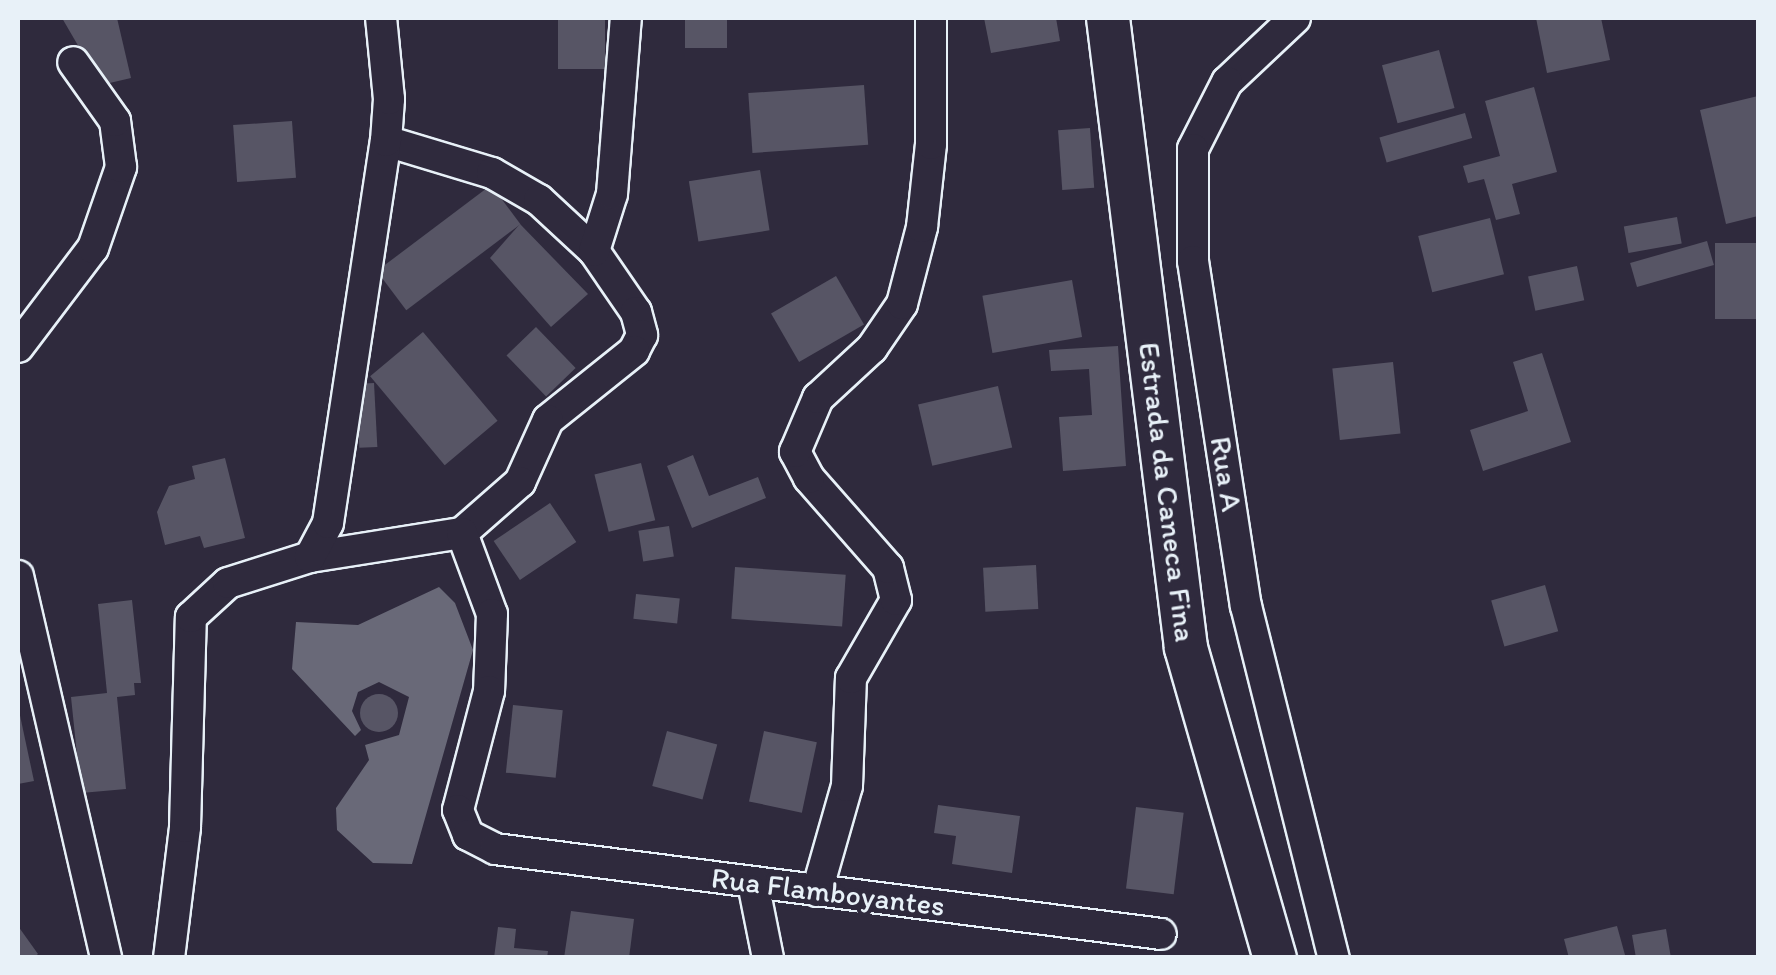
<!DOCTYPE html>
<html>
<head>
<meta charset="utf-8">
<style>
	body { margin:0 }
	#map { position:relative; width:1776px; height:975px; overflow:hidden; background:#2f2a3d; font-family:Itim,sans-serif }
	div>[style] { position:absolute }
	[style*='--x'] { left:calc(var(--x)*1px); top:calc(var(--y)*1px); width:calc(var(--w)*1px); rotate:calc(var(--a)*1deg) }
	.water>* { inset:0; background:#696978 }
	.building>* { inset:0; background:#575565; transform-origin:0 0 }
	.round { border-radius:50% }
	.roads { filter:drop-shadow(2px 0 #e8f1f8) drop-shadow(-2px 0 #e8f1f8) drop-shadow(0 2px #e8f1f8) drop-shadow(0 -2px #e8f1f8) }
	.street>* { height:30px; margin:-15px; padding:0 15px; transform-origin:15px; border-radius:15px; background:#2f2a3d }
	.secondary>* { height:42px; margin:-21px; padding:0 21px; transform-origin:21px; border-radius:21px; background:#2f2a3d }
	span { translate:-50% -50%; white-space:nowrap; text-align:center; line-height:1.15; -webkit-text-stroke:8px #2f2a3d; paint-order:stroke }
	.street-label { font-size:30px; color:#e8f1f8 }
	.frame { position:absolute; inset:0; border:20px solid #e8f1f8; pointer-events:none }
</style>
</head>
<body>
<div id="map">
	<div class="water">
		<i style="clip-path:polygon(439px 587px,455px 603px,473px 650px,412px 864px,373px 863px,337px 830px,336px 808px,369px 760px,365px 745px,399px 735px,409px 697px,379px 682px,358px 692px,352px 711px,361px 730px,355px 736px,292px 669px,296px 622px,358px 625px)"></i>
	</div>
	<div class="building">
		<i style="clip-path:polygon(62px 18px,117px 18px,131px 78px,101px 85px)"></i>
		<i style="left:558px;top:18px;width:47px;height:51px"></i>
		<i style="left:685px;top:18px;width:42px;height:30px"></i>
		<i style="clip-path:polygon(984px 18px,1056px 18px,1060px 41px,991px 53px)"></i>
		<i style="clip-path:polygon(1536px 18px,1601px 18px,1610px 60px,1547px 73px)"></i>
		<i style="left:1439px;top:50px;width:60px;height:59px;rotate:75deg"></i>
		<i style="left:864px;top:85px;width:60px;height:116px;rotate:86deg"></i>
		<i style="clip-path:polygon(1534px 87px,1557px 172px,1512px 184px,1520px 214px,1496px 220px,1484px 179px,1468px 183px,1463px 166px,1500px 156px,1485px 101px)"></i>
		<i style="clip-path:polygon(1758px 96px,1758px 216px,1726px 224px,1700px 110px)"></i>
		<i style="left:1465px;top:113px;width:26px;height:89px;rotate:74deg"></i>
		<i style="left:292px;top:121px;width:57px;height:59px;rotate:86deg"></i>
		<i style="left:1090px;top:128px;width:60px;height:32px;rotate:86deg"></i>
		<i style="left:760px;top:170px;width:61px;height:72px;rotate:81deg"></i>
		<i style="left:491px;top:185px;width:49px;height:143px;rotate:53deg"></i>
		<i style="left:1677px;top:217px;width:27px;height:54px;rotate:80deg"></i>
		<i style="left:1490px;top:218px;width:58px;height:74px;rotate:76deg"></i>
		<i style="clip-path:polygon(520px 224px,588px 294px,551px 327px,490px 258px)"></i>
		<i style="left:1707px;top:241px;width:25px;height:80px;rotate:74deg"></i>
		<i style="left:1715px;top:243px;width:43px;height:76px"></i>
		<i style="left:1577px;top:266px;width:35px;height:50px;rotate:78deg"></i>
		<i style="left:836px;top:276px;width:56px;height:75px;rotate:60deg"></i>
		<i style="left:1072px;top:280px;width:58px;height:91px;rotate:80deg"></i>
		<i style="left:536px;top:327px;width:57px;height:41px;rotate:46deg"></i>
		<i style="left:423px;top:332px;width:116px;height:69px;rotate:50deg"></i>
		<i style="clip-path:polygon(1118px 346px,1126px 466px,1063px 471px,1059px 417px,1092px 415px,1089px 369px,1051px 371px,1049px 350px)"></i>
		<i style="clip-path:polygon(1542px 353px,1571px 442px,1483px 471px,1470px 430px,1528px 411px,1513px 362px)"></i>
		<i style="left:1393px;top:362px;width:72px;height:61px;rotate:84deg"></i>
		<i style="left:374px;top:383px;width:64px;height:18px;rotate:87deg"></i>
		<i style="left:998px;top:386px;width:63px;height:82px;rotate:77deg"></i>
		<i style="clip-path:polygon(693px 455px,709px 496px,758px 477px,766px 498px,692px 528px,667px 466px)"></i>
		<i style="clip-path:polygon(225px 458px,245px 538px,204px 548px,200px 536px,165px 545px,157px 512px,169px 486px,195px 479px,192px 466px)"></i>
		<i style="left:641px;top:463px;width:59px;height:48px;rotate:76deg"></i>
		<i style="left:550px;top:503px;width:47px;height:68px;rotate:56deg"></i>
		<i style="left:669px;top:526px;width:31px;height:31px;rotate:81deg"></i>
		<i style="left:1036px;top:565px;width:44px;height:53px;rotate:87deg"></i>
		<i style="left:735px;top:567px;width:111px;height:52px;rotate:4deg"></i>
		<i style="left:1545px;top:585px;width:48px;height:56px;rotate:74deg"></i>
		<i style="left:636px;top:594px;width:44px;height:25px;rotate:6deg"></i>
		<i style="clip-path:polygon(132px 600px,141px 683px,134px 683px,135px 695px,117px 697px,126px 789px,81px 793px,71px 697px,107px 693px,98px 604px)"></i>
		<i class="round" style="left:360px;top:694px;width:38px;height:38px"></i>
		<i style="left:513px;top:705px;width:50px;height:68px;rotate:6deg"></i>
		<i style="clip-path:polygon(18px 706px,34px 781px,18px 784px)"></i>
		<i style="left:667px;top:731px;width:52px;height:57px;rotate:15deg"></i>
		<i style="left:764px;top:731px;width:54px;height:72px;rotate:12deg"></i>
		<i style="clip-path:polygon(938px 805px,1020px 816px,1012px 873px,952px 864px,956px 836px,934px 833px)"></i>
		<i style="left:1136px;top:807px;width:48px;height:82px;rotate:7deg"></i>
		<i style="clip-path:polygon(571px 911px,634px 919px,629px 958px,564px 958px)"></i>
		<i style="clip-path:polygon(18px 926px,38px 954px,33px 958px,18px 958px)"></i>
		<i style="clip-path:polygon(1617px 926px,1625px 955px,1569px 958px,1564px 939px)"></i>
		<i style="clip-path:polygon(498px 927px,516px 929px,514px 948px,548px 951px,547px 958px,494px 958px)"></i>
		<i style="clip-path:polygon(1666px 929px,1671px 958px,1636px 958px,1632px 935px)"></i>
	</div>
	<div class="roads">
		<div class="street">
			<i style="--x:1295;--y:18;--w:93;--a:136.7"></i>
			<i style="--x:1227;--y:82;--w:75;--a:116.9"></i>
			<i style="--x:1193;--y:149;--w:112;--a:90"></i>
			<i style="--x:1193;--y:261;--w:349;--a:81.3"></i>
			<i style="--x:1246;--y:606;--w:363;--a:76"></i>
			<i style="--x:386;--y:141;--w:111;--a:16.8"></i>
			<i style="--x:492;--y:173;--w:54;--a:29.9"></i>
			<i style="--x:539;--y:200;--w:75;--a:42.8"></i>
			<i style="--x:594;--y:251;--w:74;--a:55.5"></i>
			<i style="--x:636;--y:312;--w:24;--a:75"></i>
			<i style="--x:642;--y:335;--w:18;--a:117"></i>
			<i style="--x:634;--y:351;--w:110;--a:141.3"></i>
			<i style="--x:548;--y:420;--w:68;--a:114.3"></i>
			<i style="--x:520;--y:482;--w:77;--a:138.7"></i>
			<i style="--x:594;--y:251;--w:60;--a:-72.5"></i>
			<i style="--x:612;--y:194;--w:177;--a:-85.5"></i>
			<i style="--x:18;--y:347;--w:124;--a:-52.9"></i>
			<i style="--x:93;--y:248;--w:86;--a:-70.9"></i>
			<i style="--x:121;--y:167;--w:46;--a:-97.4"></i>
			<i style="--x:115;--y:121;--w:72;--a:-125.4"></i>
			<i style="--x:310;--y:557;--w:154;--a:-9"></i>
			<i style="--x:462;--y:533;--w:86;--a:69.7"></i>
			<i style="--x:492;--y:614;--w:77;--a:92.2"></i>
			<i style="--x:489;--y:691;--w:123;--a:104.6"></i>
			<i style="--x:458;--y:810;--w:27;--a:68"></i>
			<i style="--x:468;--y:835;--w:30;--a:27"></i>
			<i style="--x:495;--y:849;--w:671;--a:7.27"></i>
			<i style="--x:18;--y:576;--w:392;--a:77"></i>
			<i style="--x:753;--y:883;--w:76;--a:78.7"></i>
			<i style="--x:817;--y:891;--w:109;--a:-74.1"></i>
			<i style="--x:847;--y:786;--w:108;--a:-87.9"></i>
			<i style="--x:851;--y:678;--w:90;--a:-60"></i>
			<i style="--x:896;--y:600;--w:33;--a:-104"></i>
			<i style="--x:888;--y:568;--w:120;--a:-131.3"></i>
			<i style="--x:809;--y:478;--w:30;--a:-118"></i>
			<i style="--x:795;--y:452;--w:59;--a:-66.9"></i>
			<i style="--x:818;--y:398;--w:74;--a:-42.8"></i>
			<i style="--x:872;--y:348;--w:53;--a:-55.7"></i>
			<i style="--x:902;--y:304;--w:80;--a:-75.4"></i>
			<i style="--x:922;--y:227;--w:83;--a:-83.8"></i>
			<i style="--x:931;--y:144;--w:126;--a:-90"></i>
			<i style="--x:169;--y:958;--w:132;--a:-83"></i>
			<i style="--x:185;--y:827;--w:210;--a:-88.4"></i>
			<i style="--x:191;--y:617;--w:50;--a:-42.6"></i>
			<i style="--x:228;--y:583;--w:86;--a:-17.6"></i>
			<i style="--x:310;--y:557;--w:38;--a:-62"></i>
			<i style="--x:328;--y:523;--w:386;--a:-81.4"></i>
			<i style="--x:386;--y:141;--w:42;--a:-85.9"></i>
			<i style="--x:389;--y:99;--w:81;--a:-95.6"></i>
		</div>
		<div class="secondary">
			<i style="--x:1108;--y:18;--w:635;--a:82.94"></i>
			<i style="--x:1186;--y:648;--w:323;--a:74"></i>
		</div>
	</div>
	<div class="street-label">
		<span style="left:1226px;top:474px;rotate:81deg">Rua A</span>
		<span style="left:1167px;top:492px;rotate:83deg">Estrada da Caneca Fina</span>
		<span style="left:828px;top:892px;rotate:7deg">Rua Flamboyantes</span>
	</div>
	<div class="frame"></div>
</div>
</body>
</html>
